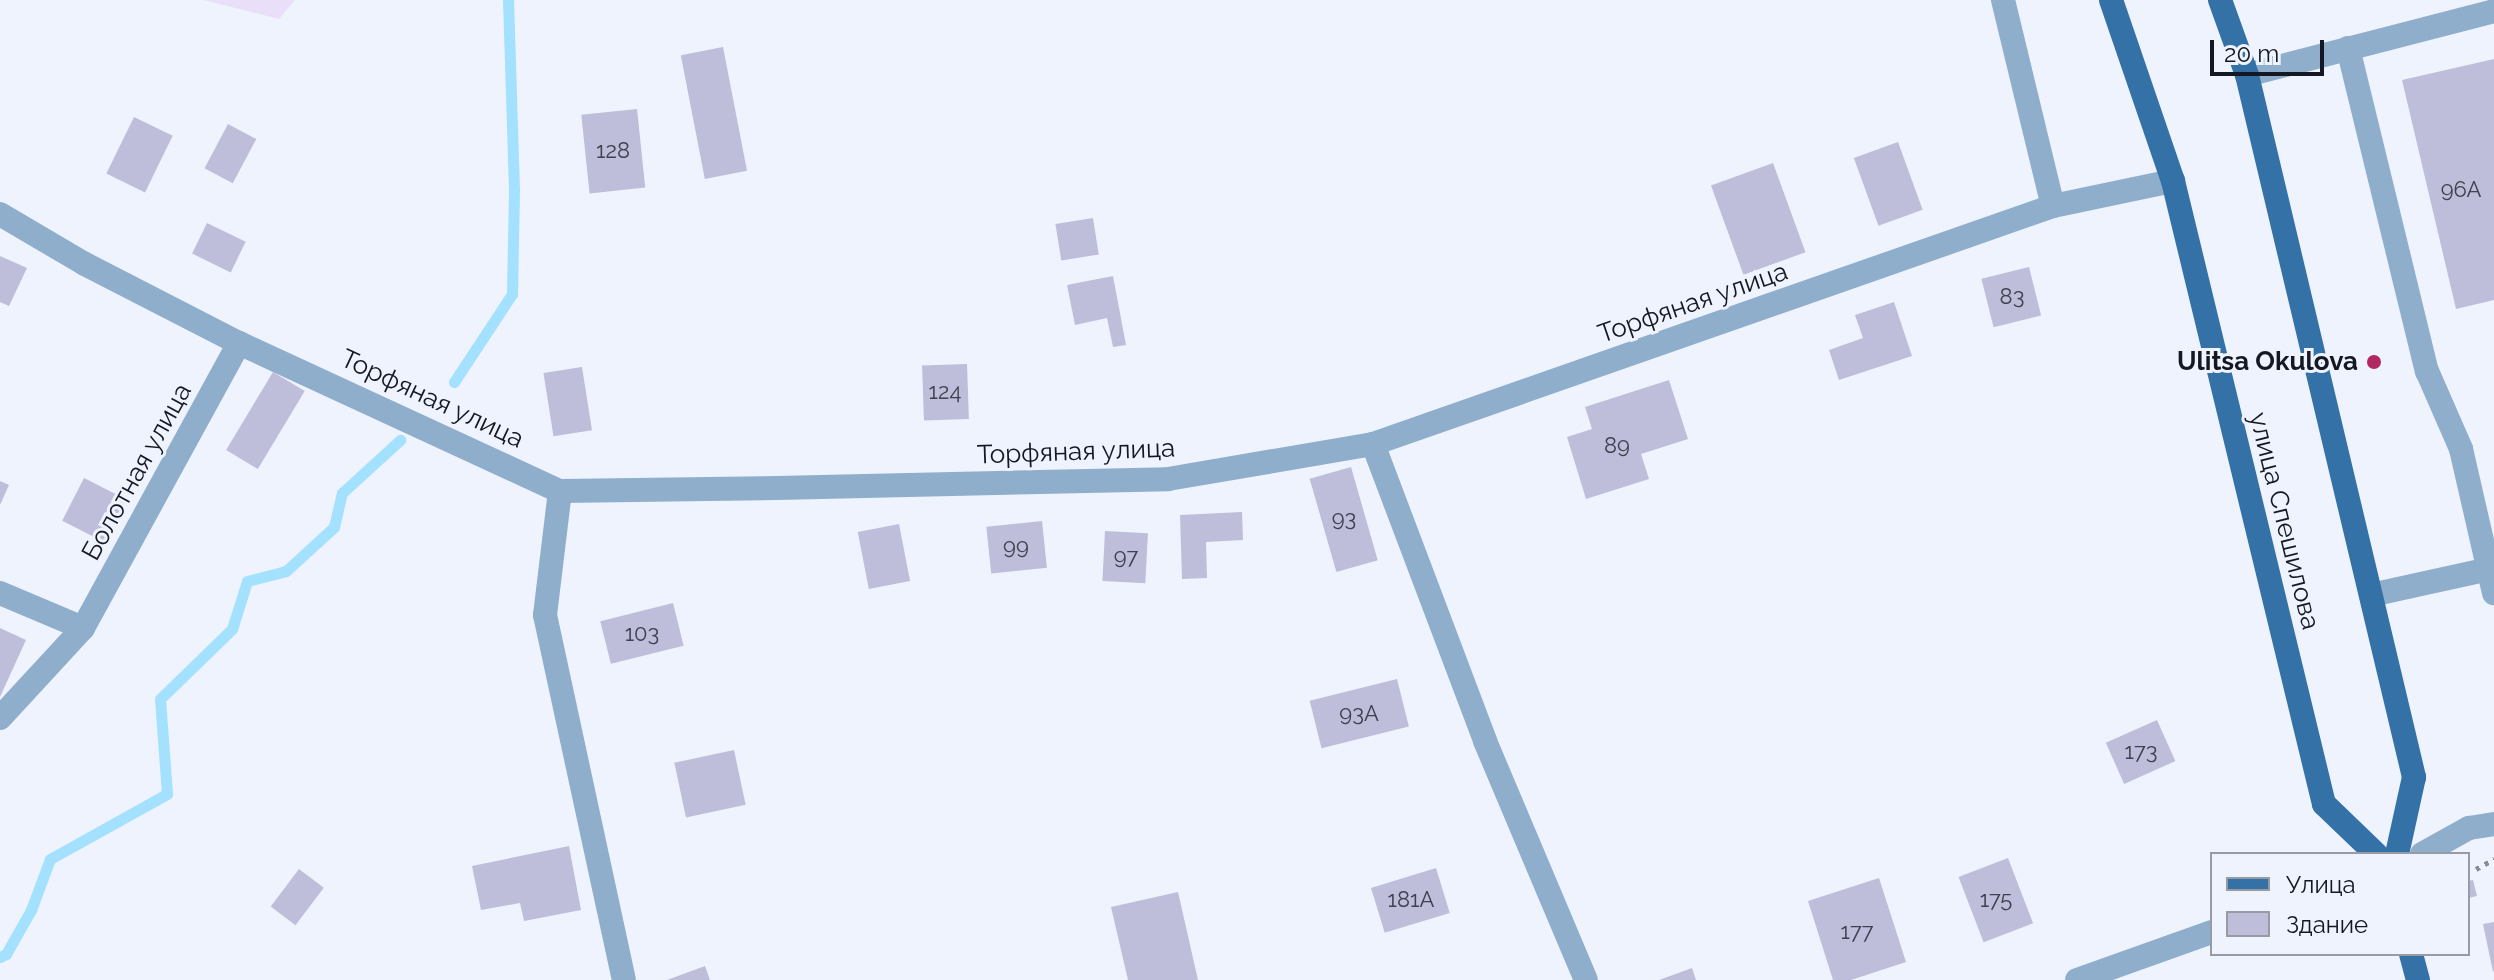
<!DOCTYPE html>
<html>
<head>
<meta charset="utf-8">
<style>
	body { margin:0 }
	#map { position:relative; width:2494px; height:980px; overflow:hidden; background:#eef3fe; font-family:Raleway,sans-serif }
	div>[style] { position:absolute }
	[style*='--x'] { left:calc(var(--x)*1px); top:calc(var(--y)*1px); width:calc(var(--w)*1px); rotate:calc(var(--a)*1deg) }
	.green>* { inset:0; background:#eadff9 }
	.stream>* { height:11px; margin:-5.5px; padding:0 5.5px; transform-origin:5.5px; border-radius:5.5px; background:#a3e1fe }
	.building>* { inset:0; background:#bebeda; transform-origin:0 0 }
	.path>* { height:5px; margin-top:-2.5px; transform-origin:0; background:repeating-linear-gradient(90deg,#888d97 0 4px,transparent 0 10px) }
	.minor>* { height:24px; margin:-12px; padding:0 12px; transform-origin:12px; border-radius:12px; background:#8eaecc }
	.major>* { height:24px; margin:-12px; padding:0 12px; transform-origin:12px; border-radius:12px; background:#3471a7 }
	.dots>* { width:22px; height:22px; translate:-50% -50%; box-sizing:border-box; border:4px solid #eef3fe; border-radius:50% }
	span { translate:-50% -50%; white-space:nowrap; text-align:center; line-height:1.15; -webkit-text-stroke:6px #eef3fe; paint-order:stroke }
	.number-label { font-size:22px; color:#3e4250 }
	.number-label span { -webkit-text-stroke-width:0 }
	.street-label { font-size:26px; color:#141822 }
	.poi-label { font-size:26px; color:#141822; font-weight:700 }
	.right { translate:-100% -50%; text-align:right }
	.legend { position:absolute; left:2210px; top:852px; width:260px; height:104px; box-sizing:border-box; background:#eef3fe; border:2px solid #979ba6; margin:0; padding:10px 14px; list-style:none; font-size:24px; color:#141822 }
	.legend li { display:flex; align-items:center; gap:16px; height:40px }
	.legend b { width:40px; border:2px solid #979ba6 }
	.scale { position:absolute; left:2210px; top:40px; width:114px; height:36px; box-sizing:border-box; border:4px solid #141822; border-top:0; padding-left:10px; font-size:24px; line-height:28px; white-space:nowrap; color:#141822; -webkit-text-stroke:6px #eef3fe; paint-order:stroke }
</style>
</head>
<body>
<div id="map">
	<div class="green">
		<i style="clip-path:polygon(203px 0,295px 0,279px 19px)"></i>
	</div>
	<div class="stream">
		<i style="--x:454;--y:382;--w:105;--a:-56.6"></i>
		<i style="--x:512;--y:294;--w:104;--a:-88.9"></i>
		<i style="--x:514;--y:190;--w:190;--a:-91.8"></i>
		<i style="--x:0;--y:957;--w:7;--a:-27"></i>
		<i style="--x:6;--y:954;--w:51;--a:-60.4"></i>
		<i style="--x:31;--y:910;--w:54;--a:-69.6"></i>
		<i style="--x:50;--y:859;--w:134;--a:-29.1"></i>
		<i style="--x:167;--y:794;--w:95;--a:-94.2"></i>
		<i style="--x:160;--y:699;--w:100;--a:-44.2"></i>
		<i style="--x:232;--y:629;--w:50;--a:-72.6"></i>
		<i style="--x:247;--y:581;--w:40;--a:-14.4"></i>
		<i style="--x:286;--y:571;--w:65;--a:-42.5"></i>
		<i style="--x:334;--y:527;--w:35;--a:-77"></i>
		<i style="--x:342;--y:493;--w:79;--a:-42.4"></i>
	</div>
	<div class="building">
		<i style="left:723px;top:47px;width:126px;height:43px;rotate:79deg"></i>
		<i style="clip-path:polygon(2494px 59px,2494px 300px,2456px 309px,2402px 80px)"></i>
		<i style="left:637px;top:109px;width:79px;height:56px;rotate:84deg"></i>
		<i style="left:134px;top:117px;width:43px;height:63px;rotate:26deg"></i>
		<i style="left:228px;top:124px;width:32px;height:50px;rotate:28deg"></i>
		<i style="left:1898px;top:142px;width:72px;height:47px;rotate:70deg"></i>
		<i style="left:1773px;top:163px;width:95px;height:66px;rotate:70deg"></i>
		<i style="left:1093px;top:218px;width:37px;height:38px;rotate:81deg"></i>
		<i style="left:207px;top:223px;width:43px;height:34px;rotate:26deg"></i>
		<i style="clip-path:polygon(0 256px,27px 268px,9px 306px,0 302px)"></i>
		<i style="left:2029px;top:267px;width:50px;height:49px;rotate:76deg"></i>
		<i style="clip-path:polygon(1113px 276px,1126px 345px,1113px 347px,1107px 318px,1075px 325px,1067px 285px)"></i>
		<i style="clip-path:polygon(1894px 302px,1912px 356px,1839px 380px,1829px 350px,1863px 338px,1855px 315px)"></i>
		<i style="left:967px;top:364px;width:55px;height:45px;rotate:88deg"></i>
		<i style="left:582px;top:367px;width:64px;height:39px;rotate:81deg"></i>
		<i style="left:273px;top:372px;width:37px;height:91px;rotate:31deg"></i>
		<i style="clip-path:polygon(1669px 380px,1688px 439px,1641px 454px,1649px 479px,1586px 499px,1567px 437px,1592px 429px,1585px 407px)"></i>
		<i style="left:1351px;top:467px;width:97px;height:43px;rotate:74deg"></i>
		<i style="left:84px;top:478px;width:47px;height:48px;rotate:27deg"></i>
		<i style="clip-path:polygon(0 481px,9px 485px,0 505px)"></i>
		<i style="clip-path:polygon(1242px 512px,1243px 540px,1206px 542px,1207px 578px,1182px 579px,1180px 515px)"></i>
		<i style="left:1042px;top:521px;width:47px;height:56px;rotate:84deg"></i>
		<i style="left:899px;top:524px;width:58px;height:42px;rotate:79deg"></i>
		<i style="left:1105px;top:531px;width:43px;height:50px;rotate:3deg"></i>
		<i style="left:673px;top:603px;width:44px;height:75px;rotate:76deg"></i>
		<i style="clip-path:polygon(0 628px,26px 640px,0 697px)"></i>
		<i style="left:1397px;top:679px;width:49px;height:90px;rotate:76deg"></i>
		<i style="left:2157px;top:720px;width:45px;height:56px;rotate:66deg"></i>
		<i style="left:734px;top:750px;width:56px;height:61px;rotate:78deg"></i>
		<i style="clip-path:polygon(569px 846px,581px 910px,524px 921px,520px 903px,481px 910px,472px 866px)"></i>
		<i style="left:2008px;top:858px;width:70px;height:53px;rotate:69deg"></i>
		<i style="left:1436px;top:868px;width:47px;height:68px;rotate:73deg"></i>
		<i style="left:299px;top:869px;width:31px;height:47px;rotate:37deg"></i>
		<i style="clip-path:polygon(1879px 878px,1906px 962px,1851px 980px,1833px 980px,1808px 901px)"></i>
		<i style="clip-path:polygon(2473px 880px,2477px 896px,2468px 898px,2468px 881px)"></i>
		<i style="clip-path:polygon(1178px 892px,1198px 980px,1128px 980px,1111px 907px)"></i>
		<i style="clip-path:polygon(2494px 922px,2494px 971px,2493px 972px,2483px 924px)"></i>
		<i style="clip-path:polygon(705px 966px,710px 980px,667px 980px)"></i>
		<i style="clip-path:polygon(1692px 968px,1696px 980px,1659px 980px)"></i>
	</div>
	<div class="path">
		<i style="--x:2476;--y:869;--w:21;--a:-29"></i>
	</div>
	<div class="minor">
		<i style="--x:2003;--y:0;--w:212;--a:76.4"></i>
		<i style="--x:2348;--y:48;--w:333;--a:76.3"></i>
		<i style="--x:2427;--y:371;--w:85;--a:66.4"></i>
		<i style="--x:2461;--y:449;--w:148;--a:77.1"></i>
		<i style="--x:2247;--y:75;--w:255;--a:-14.5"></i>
		<i style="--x:0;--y:214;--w:99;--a:30.5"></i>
		<i style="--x:85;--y:264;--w:173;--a:27.2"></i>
		<i style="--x:239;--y:343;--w:353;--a:24.8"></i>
		<i style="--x:560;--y:491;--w:217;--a:-0.8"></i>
		<i style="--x:777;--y:488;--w:391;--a:-1.3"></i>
		<i style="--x:1168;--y:479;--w:208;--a:-9.7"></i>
		<i style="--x:1373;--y:444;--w:720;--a:-19.29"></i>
		<i style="--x:2053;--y:206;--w:123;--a:-11.8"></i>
		<i style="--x:1373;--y:444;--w:317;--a:69.3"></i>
		<i style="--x:1485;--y:741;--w:259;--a:67.1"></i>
		<i style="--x:560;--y:491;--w:125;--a:96.9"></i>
		<i style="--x:545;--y:615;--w:373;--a:77.8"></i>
		<i style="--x:0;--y:593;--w:90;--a:22.9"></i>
		<i style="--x:2371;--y:595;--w:121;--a:-12.4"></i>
		<i style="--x:0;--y:718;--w:122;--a:-47.3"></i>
		<i style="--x:83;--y:628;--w:325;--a:-61.3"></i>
		<i style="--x:2422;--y:854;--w:54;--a:-29"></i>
		<i style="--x:2469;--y:828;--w:25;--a:-9"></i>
		<i style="--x:2077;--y:980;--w:143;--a:-19.6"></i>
	</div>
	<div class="major">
		<i style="--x:2111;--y:0;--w:191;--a:71.1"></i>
		<i style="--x:2173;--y:181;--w:641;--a:76.38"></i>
		<i style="--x:2324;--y:804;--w:72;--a:43.9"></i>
		<i style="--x:2220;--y:0;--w:80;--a:70.2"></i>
		<i style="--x:2247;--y:75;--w:722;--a:76.62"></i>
		<i style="--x:2414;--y:777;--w:79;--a:102.4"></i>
		<i style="--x:2411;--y:954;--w:27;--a:75"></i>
	</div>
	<div class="dots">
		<i style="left:2374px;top:362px;background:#b22762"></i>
	</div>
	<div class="number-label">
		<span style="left:613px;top:151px">128</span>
		<span style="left:2461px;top:190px">96А</span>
		<span style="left:2012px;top:297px">83</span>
		<span style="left:945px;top:392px">124</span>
		<span style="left:1617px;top:446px">89</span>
		<span style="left:1344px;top:519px">93</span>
		<span style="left:1016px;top:547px">99</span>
		<span style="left:1126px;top:557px">97</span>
		<span style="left:642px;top:634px">103</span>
		<span style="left:1359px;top:714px">93А</span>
		<span style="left:2141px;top:752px">173</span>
		<span style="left:1411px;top:900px">181А</span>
		<span style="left:1996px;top:900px">175</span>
		<span style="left:1857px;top:932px">177</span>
	</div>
	<div class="street-label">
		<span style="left:1693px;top:303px;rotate:-19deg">Торфяная улица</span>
		<span style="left:432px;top:399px;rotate:25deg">Торфяная улица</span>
		<span style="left:1076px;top:452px;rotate:-2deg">Торфяная улица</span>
		<span style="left:137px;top:472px;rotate:-61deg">Болотная улица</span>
		<span style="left:2284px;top:521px;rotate:76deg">улица Спешилова</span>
	</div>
	<div class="poi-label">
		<span class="right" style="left:2358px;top:362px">Ulitsa Okulova</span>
	</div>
	<ul class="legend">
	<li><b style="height:10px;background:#3471a7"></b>Улица</li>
	<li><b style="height:22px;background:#bebeda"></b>Здание</li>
	</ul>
	<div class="scale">20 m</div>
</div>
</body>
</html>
